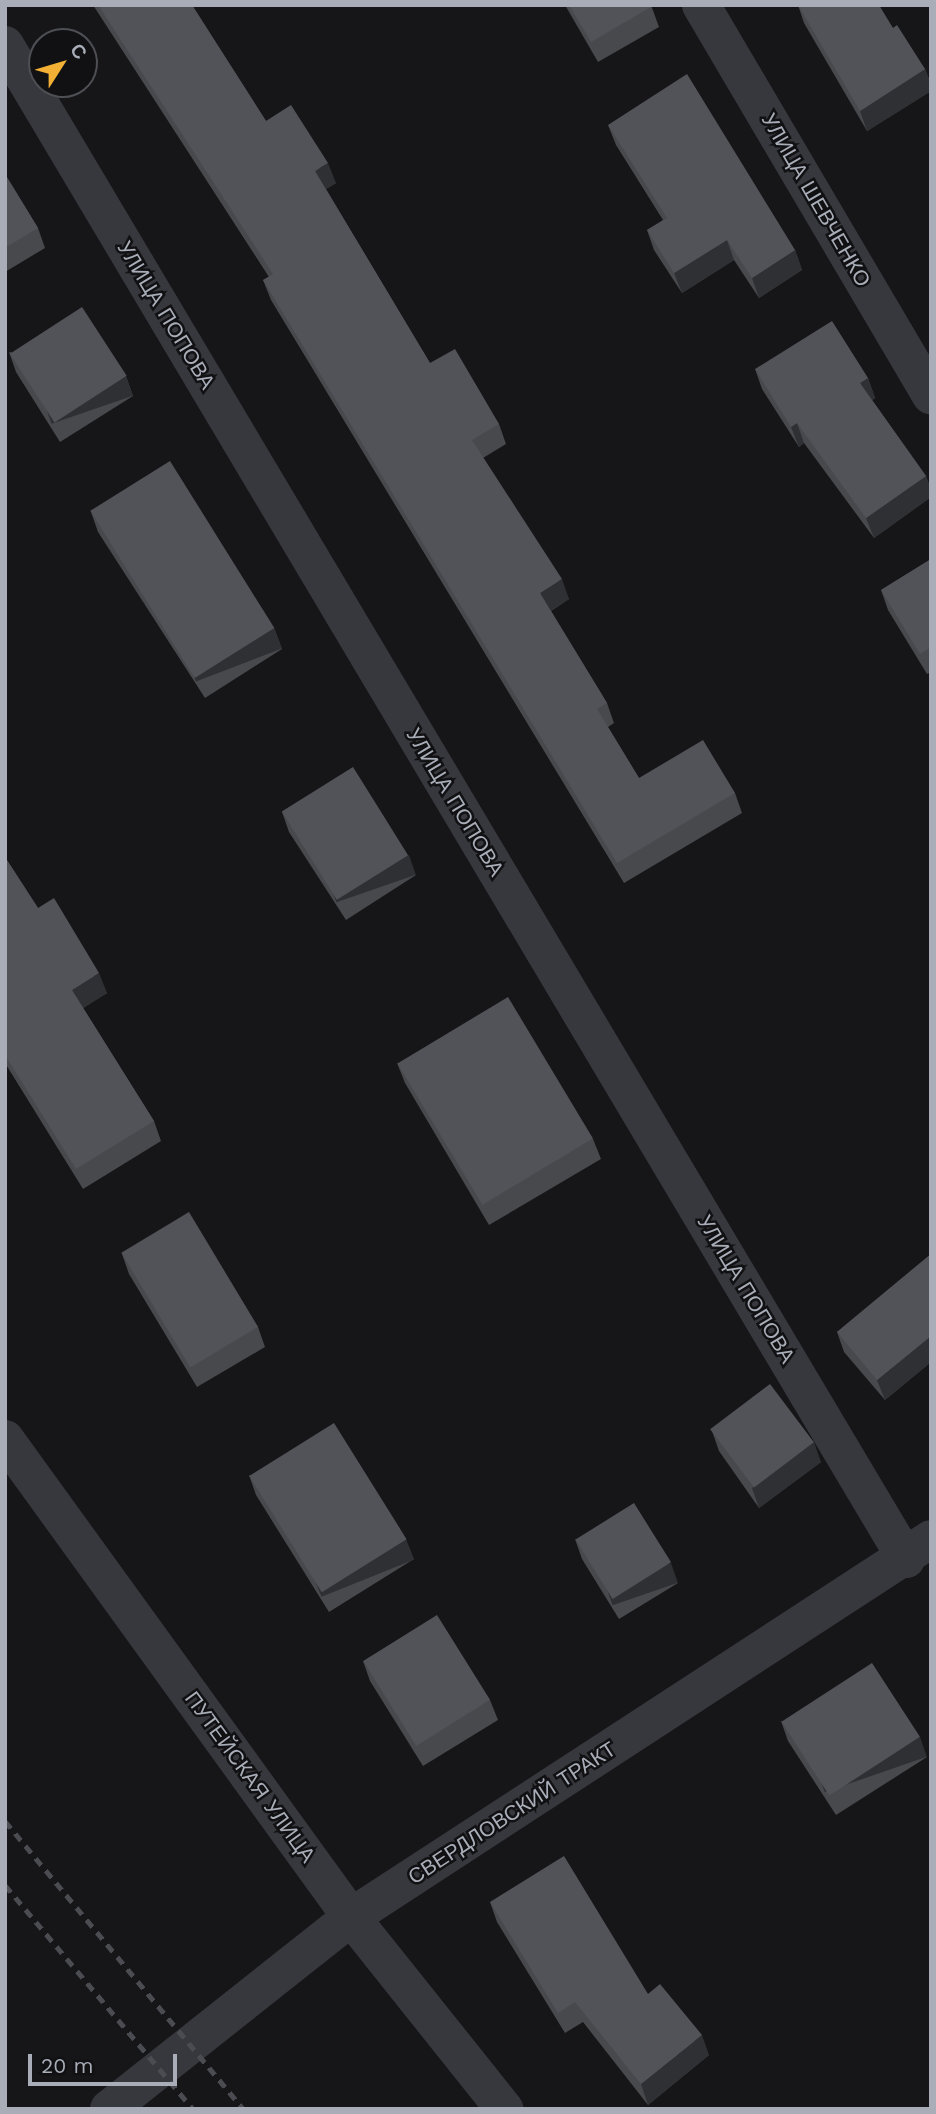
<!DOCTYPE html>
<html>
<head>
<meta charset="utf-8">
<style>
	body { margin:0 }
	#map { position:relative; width:936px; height:2114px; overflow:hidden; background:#161618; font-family:"Work Sans",sans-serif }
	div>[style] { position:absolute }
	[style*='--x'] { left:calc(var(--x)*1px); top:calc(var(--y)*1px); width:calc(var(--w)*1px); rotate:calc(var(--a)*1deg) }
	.minor>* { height:38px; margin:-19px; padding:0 19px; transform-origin:19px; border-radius:19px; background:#37383d }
	.rail>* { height:5px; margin-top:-2.5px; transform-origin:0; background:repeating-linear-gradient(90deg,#4a4c52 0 9px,transparent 0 16px) }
	.wall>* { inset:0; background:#47494d }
	.shaded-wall>* { inset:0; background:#2f3033; transform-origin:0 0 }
	.building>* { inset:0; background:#525359; transform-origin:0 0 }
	span { translate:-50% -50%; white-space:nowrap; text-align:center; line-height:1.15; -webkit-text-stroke:5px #111113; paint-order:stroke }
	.street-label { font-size:21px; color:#a8adb8 }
	.frame { position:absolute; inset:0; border:7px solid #a8adb8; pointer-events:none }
	.north { position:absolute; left:28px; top:28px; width:70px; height:70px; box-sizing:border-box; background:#111113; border:2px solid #4d4f55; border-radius:50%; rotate:53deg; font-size:19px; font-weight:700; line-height:28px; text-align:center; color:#a8adb8 }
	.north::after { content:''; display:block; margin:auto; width:24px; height:32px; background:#f2b134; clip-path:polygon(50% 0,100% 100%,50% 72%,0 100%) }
	.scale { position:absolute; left:28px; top:2054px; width:149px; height:32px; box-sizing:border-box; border:4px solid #a8adb8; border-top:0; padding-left:9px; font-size:21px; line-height:24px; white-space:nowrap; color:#a8adb8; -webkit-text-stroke:5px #111113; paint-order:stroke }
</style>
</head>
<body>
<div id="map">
	<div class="minor">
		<i style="--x:701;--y:5;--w:453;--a:59.5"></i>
		<i style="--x:5;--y:45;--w:1762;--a:59.24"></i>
		<i style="--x:5;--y:1439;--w:590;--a:54.1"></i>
		<i style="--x:351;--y:1917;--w:246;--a:51.4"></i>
		<i style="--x:109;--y:2109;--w:309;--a:-38.4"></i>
		<i style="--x:351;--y:1917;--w:692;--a:-33.09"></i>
	</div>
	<div class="rail">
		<i style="--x:5;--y:1821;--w:374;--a:50.4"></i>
		<i style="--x:5;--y:1885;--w:292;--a:50"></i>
	</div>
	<div class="wall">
		<i style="clip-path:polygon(93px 5px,192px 5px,266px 121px,336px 183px,326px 189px,430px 363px,499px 424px,506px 444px,483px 458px,569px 599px,551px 611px,607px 703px,614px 723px,608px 727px,639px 778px,735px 793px,742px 813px,624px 883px,271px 300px,263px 280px,269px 277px)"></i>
		<i style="clip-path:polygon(565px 5px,651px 5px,659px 27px,598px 62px)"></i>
		<i style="clip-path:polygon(798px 5px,893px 28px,925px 69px,931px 84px,931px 91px,867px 131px,804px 23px)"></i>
		<i style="clip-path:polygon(608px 125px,795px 250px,802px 270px,759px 298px,734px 260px,682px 293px,654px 250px,647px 230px,663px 220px,616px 145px)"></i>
		<i style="clip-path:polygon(5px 174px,38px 228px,45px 248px,5px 272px)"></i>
		<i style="clip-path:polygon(9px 352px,126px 376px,133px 396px,60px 442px,16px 372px)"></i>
		<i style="clip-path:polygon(755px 369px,868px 378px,875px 398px,872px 400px,926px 476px,931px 490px,931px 497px,874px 538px,804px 443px,799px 447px,762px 389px)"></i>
		<i style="clip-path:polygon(91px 512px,274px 628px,282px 649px,205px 698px,98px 532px)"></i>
		<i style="clip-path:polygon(931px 559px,931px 672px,927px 674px,888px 610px,881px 590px)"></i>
		<i style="clip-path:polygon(282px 812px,416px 875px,346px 920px,289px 832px)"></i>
		<i style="clip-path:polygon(5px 857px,38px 908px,107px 993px,83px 1008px,154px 1121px,161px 1141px,83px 1189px,5px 1063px)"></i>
		<i style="clip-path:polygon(397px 1063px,593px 1139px,601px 1159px,489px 1225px,405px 1083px)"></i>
		<i style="clip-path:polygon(122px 1254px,258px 1327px,265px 1347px,197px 1387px,129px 1274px)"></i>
		<i style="clip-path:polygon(931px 1254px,931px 1362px,885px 1400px,844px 1352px,837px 1332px)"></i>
		<i style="clip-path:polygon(712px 1431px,821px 1462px,759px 1508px,719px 1451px)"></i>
		<i style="clip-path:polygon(249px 1475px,414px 1559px,329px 1612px,256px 1495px)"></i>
		<i style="clip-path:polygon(575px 1539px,678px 1583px,619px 1619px,582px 1559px)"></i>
		<i style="clip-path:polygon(363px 1661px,490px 1700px,498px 1720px,423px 1766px,370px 1681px)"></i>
		<i style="clip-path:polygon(781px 1721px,927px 1757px,836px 1815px,788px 1741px)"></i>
		<i style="clip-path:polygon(490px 1902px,648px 1994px,709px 2055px,648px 2105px,583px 2022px,565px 2033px,497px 1922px)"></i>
	</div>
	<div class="shaded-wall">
		<i style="clip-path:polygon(925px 69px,931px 84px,931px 91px,867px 131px,860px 111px)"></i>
		<i style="clip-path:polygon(328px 163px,336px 183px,323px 191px,315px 171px)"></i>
		<i style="clip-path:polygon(727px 240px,734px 260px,682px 293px,674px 273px)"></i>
		<i style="clip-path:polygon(795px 250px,802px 270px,759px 298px,752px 278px)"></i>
		<i style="left:126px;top:376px;width:21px;height:86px;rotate:71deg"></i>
		<i style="clip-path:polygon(868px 378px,875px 398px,867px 403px,860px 383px)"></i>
		<i style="clip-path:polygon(797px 423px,804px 443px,799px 447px,791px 427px)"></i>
		<i style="clip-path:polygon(926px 476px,931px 490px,931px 497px,874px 538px,866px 518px)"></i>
		<i style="clip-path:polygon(562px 579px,569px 599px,547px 613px,540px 593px)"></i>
		<i style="left:274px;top:628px;width:22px;height:92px;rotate:69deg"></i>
		<i style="left:409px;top:855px;width:21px;height:84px;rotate:71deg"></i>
		<i style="clip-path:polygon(99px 973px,107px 993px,79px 1010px,72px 990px)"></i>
		<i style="clip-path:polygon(931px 1336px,931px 1362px,885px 1400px,877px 1380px)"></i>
		<i style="clip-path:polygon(814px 1442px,821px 1462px,759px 1508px,752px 1488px)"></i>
		<i style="left:406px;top:1539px;width:22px;height:100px;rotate:68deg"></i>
		<i style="left:671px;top:1563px;width:21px;height:69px;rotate:71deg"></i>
		<i style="left:920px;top:1737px;width:21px;height:108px;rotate:71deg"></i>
		<i style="clip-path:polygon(702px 2035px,709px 2055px,648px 2105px,641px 2084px)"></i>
	</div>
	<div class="building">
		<i style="clip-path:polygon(98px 5px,192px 5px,266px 121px,291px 105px,328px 163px,315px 171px,430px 363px,455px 349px,499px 424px,472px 440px,562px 579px,540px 593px,607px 703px,597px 709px,639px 778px,703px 740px,735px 793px,617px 863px,263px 280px,273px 274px)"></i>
		<i style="clip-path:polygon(569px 5px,651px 5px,651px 7px,591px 42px)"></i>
		<i style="clip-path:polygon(798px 5px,879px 5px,893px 28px,897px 25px,925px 69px,860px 111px)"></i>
		<i style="clip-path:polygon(687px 74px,795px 250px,752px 278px,727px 240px,674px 273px,647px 230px,667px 218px,608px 125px)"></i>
		<i style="clip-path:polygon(5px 174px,38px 228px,5px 248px)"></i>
		<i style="left:82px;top:307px;width:82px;height:86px;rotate:57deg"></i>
		<i style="clip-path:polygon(832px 321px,868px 378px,860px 383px,926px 476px,866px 518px,797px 423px,791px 427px,755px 369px)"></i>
		<i style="left:170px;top:461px;width:197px;height:94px;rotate:58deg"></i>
		<i style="clip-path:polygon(931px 559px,931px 651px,930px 648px,920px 654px,881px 590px)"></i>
		<i style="left:353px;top:767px;width:104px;height:84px;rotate:58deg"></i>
		<i style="clip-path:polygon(5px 857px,38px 908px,54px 898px,99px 973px,72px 990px,154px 1121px,76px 1169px,5px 1055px)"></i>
		<i style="left:508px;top:997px;width:165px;height:129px;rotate:59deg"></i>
		<i style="left:189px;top:1212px;width:134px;height:79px;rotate:59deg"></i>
		<i style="clip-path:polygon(931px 1254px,931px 1336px,877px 1380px,837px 1332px)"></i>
		<i style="left:770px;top:1384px;width:73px;height:75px;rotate:53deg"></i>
		<i style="left:334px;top:1423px;width:137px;height:100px;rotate:58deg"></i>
		<i style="left:634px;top:1503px;width:70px;height:69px;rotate:58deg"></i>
		<i style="left:437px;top:1615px;width:100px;height:87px;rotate:58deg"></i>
		<i style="left:872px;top:1663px;width:88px;height:108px;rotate:57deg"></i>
		<i style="clip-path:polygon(564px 1856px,648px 1994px,660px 1984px,702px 2035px,641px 2084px,575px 2002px,558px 2013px,490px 1902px)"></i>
	</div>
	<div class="street-label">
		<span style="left:816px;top:200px;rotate:60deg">УЛИЦА ШЕВЧЕНКО</span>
		<span style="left:166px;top:315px;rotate:59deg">УЛИЦА ПОПОВА</span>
		<span style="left:455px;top:802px;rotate:59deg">УЛИЦА ПОПОВА</span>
		<span style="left:746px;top:1289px;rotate:59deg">УЛИЦА ПОПОВА</span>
		<span style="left:250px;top:1777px;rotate:54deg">ПУТЕЙСКАЯ УЛИЦА</span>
		<span style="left:512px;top:1813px;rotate:-33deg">СВЕРДЛОВСКИЙ ТРАКТ</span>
	</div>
	<div class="frame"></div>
	<div class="north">С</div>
	<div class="scale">20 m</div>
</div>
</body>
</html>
